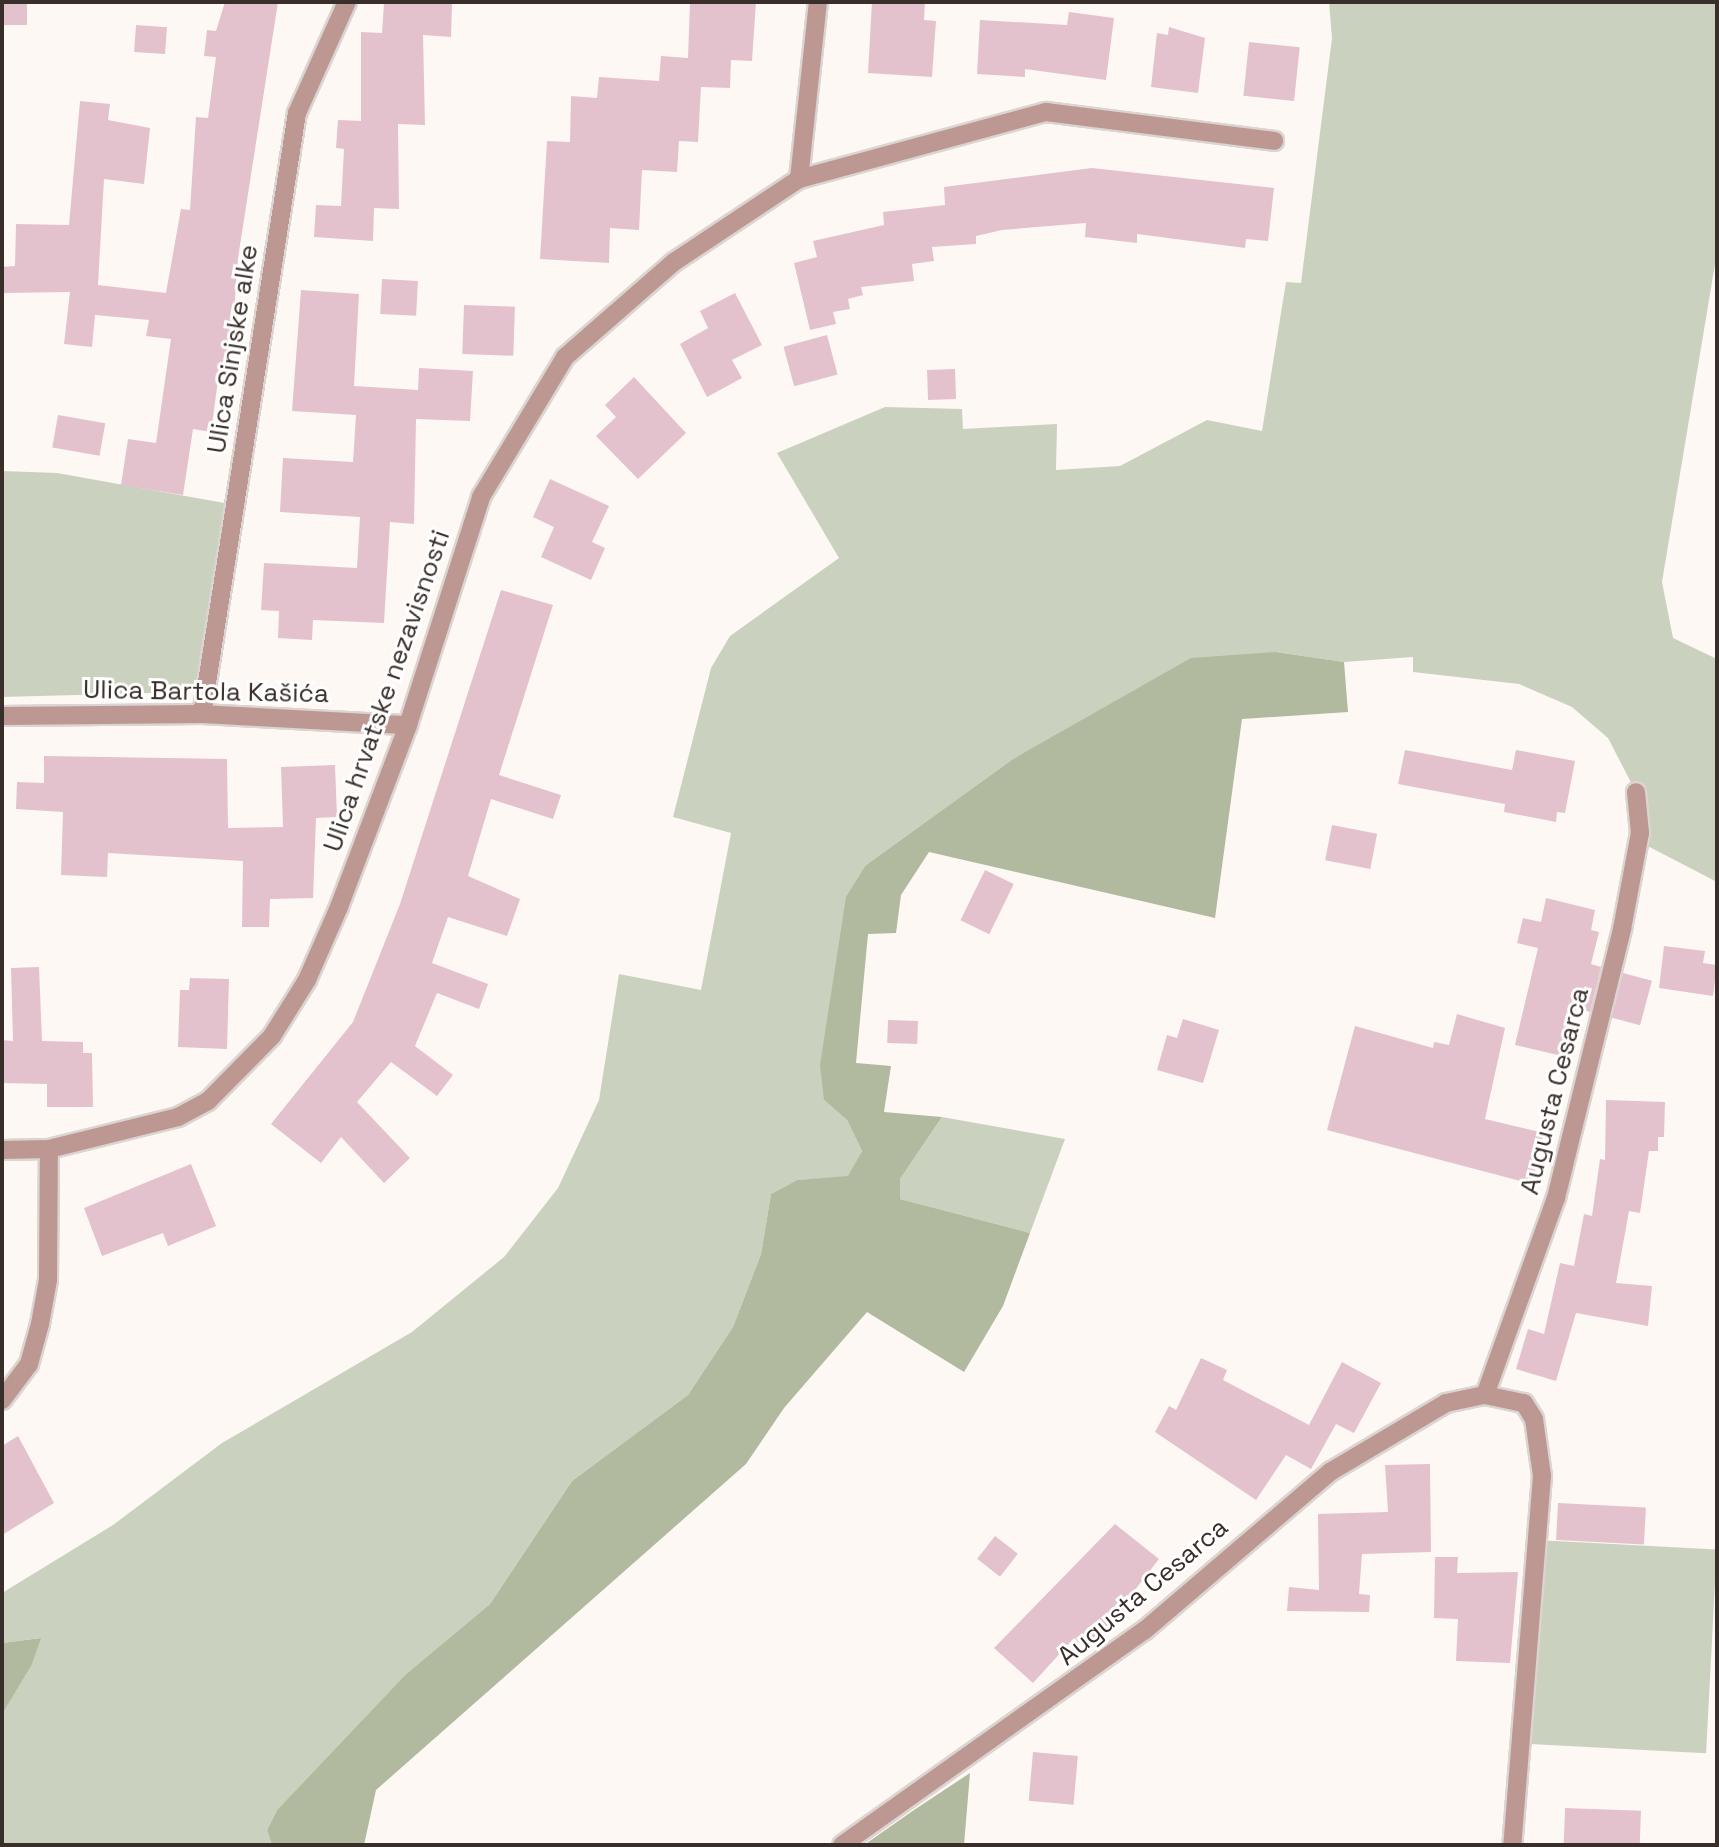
<!DOCTYPE html>
<html>
<head>
<meta charset="utf-8">
<style>
	body { margin:0 }
	#map { position:relative; width:1719px; height:1847px; overflow:hidden; background:#fef8f5; font-family:"Space Grotesk",sans-serif }
	div>[style] { position:absolute }
	[style*='--x'] { left:calc(var(--x)*1px); top:calc(var(--y)*1px); width:calc(var(--w)*1px); rotate:calc(var(--a)*1deg) }
	.green>* { inset:0; background:#cad1be; transform-origin:0 0 }
	.forest>* { inset:0; background:#b1ba9e }
	.building>* { inset:0; background:#e3c2cd; transform-origin:0 0 }
	.roads { filter:drop-shadow(2px 0 #dbd4d0) drop-shadow(-2px 0 #dbd4d0) drop-shadow(0 2px #dbd4d0) drop-shadow(0 -2px #dbd4d0) }
	.street>* { height:18px; margin:-9px; padding:0 9px; transform-origin:9px; border-radius:9px; background:#bd9892 }
	span { translate:-50% -50%; white-space:nowrap; text-align:center; line-height:1.15; -webkit-text-stroke:6px #fff; paint-order:stroke }
	.street-label { font-size:26px; color:#392e29 }
	.frame { position:absolute; inset:0; border:4px solid #392e29; pointer-events:none }
</style>
</head>
<body>
<div id="map">
	<div class="green">
		<i style="clip-path:polygon(1329px 2px,1717px 2px,1717px 252px,1662px 582px,1673px 638px,1717px 659px,1717px 882px,1638px 841px,1636px 792px,1608px 738px,1572px 707px,1519px 684px,1413px 672px,1413px 657px,1344px 662px,1276px 652px,1099px 713px,1013px 759px,866px 865px,824px 1100px,847px 1120px,862px 1151px,848px 1177px,797px 1180px,771px 1194px,761px 1254px,733px 1327px,688px 1395px,572px 1481px,490px 1604px,405px 1675px,277px 1810px,267px 1830px,272px 1845px,2px 1845px,2px 1714px,40px 1638px,2px 1643px,2px 1593px,113px 1525px,222px 1443px,412px 1332px,504px 1257px,558px 1188px,599px 1100px,619px 974px,701px 990px,731px 833px,673px 817px,711px 668px,730px 636px,839px 558px,777px 453px,885px 407px,962px 409px,963px 429px,1057px 424px,1056px 470px,1120px 466px,1207px 420px,1262px 431px,1286px 282px,1301px 283px,1332px 38px)"></i>
		<i style="clip-path:polygon(2px 471px,57px 473px,230px 504px,203px 672px,188px 692px,2px 697px)"></i>
		<i style="clip-path:polygon(942px 1117px,1065px 1139px,1030px 1233px,900px 1199px,900px 1179px)"></i>
		<i style="left:1536px;top:1540px;width:181px;height:204px;rotate:3deg"></i>
	</div>
	<div class="forest">
		<i style="clip-path:polygon(1276px 652px,1344px 662px,1348px 712px,1242px 719px,1215px 918px,929px 852px,901px 895px,896px 933px,868px 934px,856px 1063px,891px 1066px,884px 1112px,942px 1117px,900px 1179px,900px 1199px,1030px 1233px,1003px 1306px,964px 1372px,867px 1312px,784px 1408px,746px 1464px,376px 1790px,364px 1845px,272px 1845px,267px 1830px,277px 1810px,405px 1675px,490px 1604px,572px 1481px,688px 1395px,733px 1327px,761px 1254px,771px 1194px,797px 1180px,848px 1176px,862px 1151px,847px 1120px,824px 1100px,820px 1065px,846px 897px,866px 865px,1013px 759px,1191px 658px)"></i>
		<i style="clip-path:polygon(41px 1638px,32px 1664px,2px 1714px,2px 1643px)"></i>
		<i style="clip-path:polygon(970px 1773px,964px 1845px,864px 1845px,914px 1810px)"></i>
	</div>
	<div class="building">
		<i style="left:2px;top:2px;width:25px;height:23px"></i>
		<i style="clip-path:polygon(225px 2px,278px 2px,238px 258px,230px 366px,220px 365px,211px 432px,193px 429px,183px 495px,121px 485px,128px 439px,156px 443px,171px 339px,146px 336px,149px 320px,95px 315px,92px 347px,64px 344px,70px 292px,2px 293px,2px 267px,15px 266px,16px 224px,69px 225px,80px 101px,110px 104px,108px 120px,150px 128px,144px 184px,104px 179px,98px 285px,166px 293px,181px 209px,190px 210px,196px 117px,208px 118px,216px 57px,204px 56px,207px 30px,216px 31px)"></i>
		<i style="clip-path:polygon(384px 2px,452px 4px,451px 37px,423px 35px,425px 125px,398px 124px,399px 209px,374px 208px,373px 241px,314px 237px,316px 205px,341px 206px,344px 149px,336px 148px,338px 120px,361px 121px,361px 32px,382px 33px)"></i>
		<i style="clip-path:polygon(690px 2px,756px 2px,752px 61px,731px 60px,730px 88px,701px 87px,698px 142px,679px 141px,677px 172px,642px 170px,639px 230px,610px 228px,609px 263px,540px 259px,547px 141px,570px 142px,571px 96px,597px 98px,599px 77px,659px 81px,661px 56px,688px 58px)"></i>
		<i style="clip-path:polygon(872px 2px,925px 2px,924px 20px,936px 21px,932px 77px,868px 73px)"></i>
		<i style="clip-path:polygon(1069px 12px,1114px 18px,1106px 80px,1025px 69px,1025px 77px,977px 74px,980px 20px,1067px 25px)"></i>
		<i style="left:136px;top:25px;width:31px;height:27px;rotate:4deg"></i>
		<i style="clip-path:polygon(1169px 27px,1205px 38px,1198px 93px,1151px 87px,1157px 33px,1168px 35px)"></i>
		<i style="left:1249px;top:42px;width:51px;height:54px;rotate:6deg"></i>
		<i style="clip-path:polygon(1092px 168px,1274px 188px,1268px 241px,1246px 239px,1245px 248px,1137px 234px,1137px 243px,1085px 237px,1086px 223px,1002px 230px,976px 236px,976px 244px,932px 247px,934px 261px,912px 264px,914px 281px,861px 287px,863px 295px,848px 299px,850px 309px,833px 312px,836px 324px,810px 330px,794px 263px,817px 257px,813px 241px,884px 225px,883px 212px,945px 205px,944px 187px)"></i>
		<i style="left:382px;top:279px;width:36px;height:35px;rotate:3deg"></i>
		<i style="clip-path:polygon(301px 290px,359px 294px,354px 386px,418px 390px,419px 368px,473px 371px,470px 421px,416px 419px,414px 524px,390px 522px,384px 623px,313px 620px,312px 640px,278px 638px,279px 611px,261px 610px,264px 563px,357px 568px,360px 517px,280px 512px,283px 458px,353px 462px,356px 415px,292px 411px)"></i>
		<i style="clip-path:polygon(735px 293px,762px 345px,732px 360px,742px 378px,707px 397px,680px 344px,708px 328px,700px 311px)"></i>
		<i style="left:464px;top:305px;width:51px;height:49px;rotate:2deg"></i>
		<i style="left:827px;top:335px;width:41px;height:45px;rotate:75deg"></i>
		<i style="left:955px;top:369px;width:30px;height:28px;rotate:88deg"></i>
		<i style="clip-path:polygon(634px 377px,686px 433px,638px 479px,596px 436px,616px 417px,605px 405px)"></i>
		<i style="left:58px;top:415px;width:48px;height:33px;rotate:10deg"></i>
		<i style="clip-path:polygon(550px 479px,609px 506px,592px 542px,605px 548px,591px 580px,541px 557px,554px 527px,533px 517px)"></i>
		<i style="clip-path:polygon(501px 590px,553px 605px,499px 775px,561px 795px,553px 819px,491px 799px,468px 876px,520px 899px,507px 936px,448px 917px,432px 963px,488px 984px,479px 1009px,437px 993px,415px 1046px,453px 1075px,437px 1096px,391px 1062px,357px 1102px,410px 1158px,384px 1183px,341px 1137px,321px 1163px,271px 1124px,353px 1022px,400px 904px)"></i>
		<i style="clip-path:polygon(1405px 750px,1512px 770px,1516px 750px,1575px 761px,1565px 813px,1557px 812px,1556px 822px,1504px 812px,1505px 804px,1398px 784px)"></i>
		<i style="clip-path:polygon(44px 756px,227px 759px,228px 828px,283px 827px,281px 767px,335px 765px,337px 817px,316px 818px,313px 898px,270px 899px,269px 927px,242px 927px,243px 861px,108px 853px,107px 877px,61px 875px,63px 812px,16px 809px,17px 782px,44px 783px)"></i>
		<i style="left:1332px;top:825px;width:46px;height:36px;rotate:11deg"></i>
		<i style="left:985px;top:870px;width:32px;height:56px;rotate:26deg"></i>
		<i style="clip-path:polygon(1546px 898px,1595px 910px,1591px 930px,1599px 932px,1591px 964px,1601px 967px,1590px 1012px,1576px 1008px,1566px 1057px,1515px 1045px,1538px 948px,1517px 943px,1523px 918px,1541px 922px)"></i>
		<i style="clip-path:polygon(1664px 946px,1705px 951px,1703px 963px,1717px 965px,1713px 996px,1659px 988px)"></i>
		<i style="clip-path:polygon(39px 967px,42px 1041px,83px 1042px,83px 1053px,92px 1053px,93px 1107px,47px 1107px,47px 1084px,2px 1083px,2px 1040px,13px 1041px,11px 968px)"></i>
		<i style="left:1623px;top:973px;width:30px;height:46px;rotate:15deg"></i>
		<i style="clip-path:polygon(190px 978px,229px 979px,227px 1049px,178px 1047px,180px 990px,189px 990px)"></i>
		<i style="clip-path:polygon(1457px 1014px,1505px 1028px,1485px 1119px,1544px 1133px,1532px 1184px,1327px 1130px,1355px 1026px,1433px 1048px,1434px 1042px,1449px 1045px)"></i>
		<i style="clip-path:polygon(1183px 1019px,1219px 1030px,1203px 1083px,1157px 1070px,1167px 1035px,1177px 1038px)"></i>
		<i style="left:888px;top:1020px;width:30px;height:23px;rotate:2deg"></i>
		<i style="clip-path:polygon(1606px 1100px,1665px 1102px,1664px 1137px,1658px 1137px,1658px 1151px,1649px 1151px,1640px 1213px,1629px 1211px,1616px 1283px,1652px 1286px,1648px 1326px,1576px 1313px,1556px 1381px,1516px 1369px,1528px 1329px,1544px 1334px,1560px 1263px,1574px 1266px,1584px 1214px,1592px 1216px,1600px 1159px,1605px 1160px)"></i>
		<i style="clip-path:polygon(191px 1164px,216px 1226px,168px 1246px,163px 1233px,102px 1256px,84px 1208px)"></i>
		<i style="clip-path:polygon(1201px 1358px,1227px 1370px,1223px 1380px,1309px 1425px,1342px 1362px,1381px 1383px,1354px 1433px,1336px 1424px,1311px 1469px,1286px 1455px,1256px 1500px,1155px 1432px,1169px 1406px,1176px 1410px)"></i>
		<i style="clip-path:polygon(18px 1436px,54px 1503px,2px 1535px,2px 1446px)"></i>
		<i style="clip-path:polygon(1430px 1464px,1431px 1552px,1362px 1554px,1359px 1594px,1370px 1595px,1369px 1612px,1287px 1611px,1289px 1587px,1319px 1590px,1318px 1514px,1388px 1512px,1385px 1465px)"></i>
		<i style="left:1558px;top:1503px;width:88px;height:37px;rotate:3deg"></i>
		<i style="clip-path:polygon(1115px 1524px,1159px 1559px,1088px 1650px,1074px 1638px,1033px 1683px,994px 1648px)"></i>
		<i style="left:995px;top:1536px;width:29px;height:29px;rotate:38deg"></i>
		<i style="clip-path:polygon(1435px 1557px,1458px 1557px,1457px 1573px,1518px 1572px,1510px 1663px,1456px 1661px,1458px 1619px,1434px 1618px)"></i>
		<i style="left:1033px;top:1752px;width:45px;height:49px;rotate:5deg"></i>
		<i style="left:1565px;top:1808px;width:76px;height:37px;rotate:2deg"></i>
	</div>
	<div class="roads">
		<div class="street">
			<i style="--x:799;--y:179;--w:178;--a:-83.9"></i>
			<i style="--x:202;--y:714;--w:608;--a:-81.02"></i>
			<i style="--x:297;--y:113;--w:122;--a:-65.8"></i>
			<i style="--x:2;--y:716;--w:200;--a:-0.6"></i>
			<i style="--x:202;--y:714;--w:206;--a:3.1"></i>
			<i style="--x:2;--y:1150;--w:47;--a:-1.2"></i>
			<i style="--x:49;--y:1149;--w:133;--a:-13.9"></i>
			<i style="--x:178;--y:1117;--w:34;--a:-28"></i>
			<i style="--x:208;--y:1101;--w:91;--a:-45.4"></i>
			<i style="--x:272;--y:1036;--w:66;--a:-58"></i>
			<i style="--x:307;--y:980;--w:80;--a:-66.3"></i>
			<i style="--x:339;--y:907;--w:195;--a:-69.2"></i>
			<i style="--x:408;--y:725;--w:239;--a:-72.2"></i>
			<i style="--x:481;--y:497;--w:163;--a:-59"></i>
			<i style="--x:565;--y:357;--w:145;--a:-41.1"></i>
			<i style="--x:674;--y:262;--w:150;--a:-33.6"></i>
			<i style="--x:799;--y:179;--w:256;--a:-15.2"></i>
			<i style="--x:1046;--y:112;--w:230;--a:7.2"></i>
			<i style="--x:1485;--y:1395;--w:209;--a:-70.2"></i>
			<i style="--x:1556;--y:1198;--w:277;--a:-76.2"></i>
			<i style="--x:1622;--y:929;--w:98;--a:-79.4"></i>
			<i style="--x:1640;--y:833;--w:41;--a:-95.6"></i>
			<i style="--x:2;--y:1400;--w:45;--a:-53.1"></i>
			<i style="--x:29;--y:1364;--w:41;--a:-74.6"></i>
			<i style="--x:40;--y:1324;--w:45;--a:-79.7"></i>
			<i style="--x:48;--y:1280;--w:131;--a:-89.6"></i>
			<i style="--x:842;--y:1845;--w:372;--a:-35.4"></i>
			<i style="--x:1145;--y:1630;--w:243;--a:-40.5"></i>
			<i style="--x:1330;--y:1472;--w:135;--a:-30.7"></i>
			<i style="--x:1446;--y:1403;--w:40;--a:-12"></i>
			<i style="--x:1485;--y:1395;--w:40;--a:12"></i>
			<i style="--x:1524;--y:1403;--w:19;--a:58"></i>
			<i style="--x:1534;--y:1419;--w:58;--a:82"></i>
			<i style="--x:1542;--y:1476;--w:370;--a:94.6"></i>
		</div>
	</div>
	<div class="street-label">
		<span style="left:233px;top:349px;rotate:-81deg">Ulica Sinjske alke</span>
		<span style="left:387px;top:691px;rotate:-71deg">Ulica hrvatske nezavisnosti</span>
		<span style="left:206px;top:692px;rotate:1deg">Ulica Bartola Kašića</span>
		<span style="left:1555px;top:1091px;rotate:-76deg">Augusta Cesarca</span>
		<span style="left:1143px;top:1592px;rotate:-40deg">Augusta Cesarca</span>
	</div>
	<div class="frame"></div>
</div>
</body>
</html>
